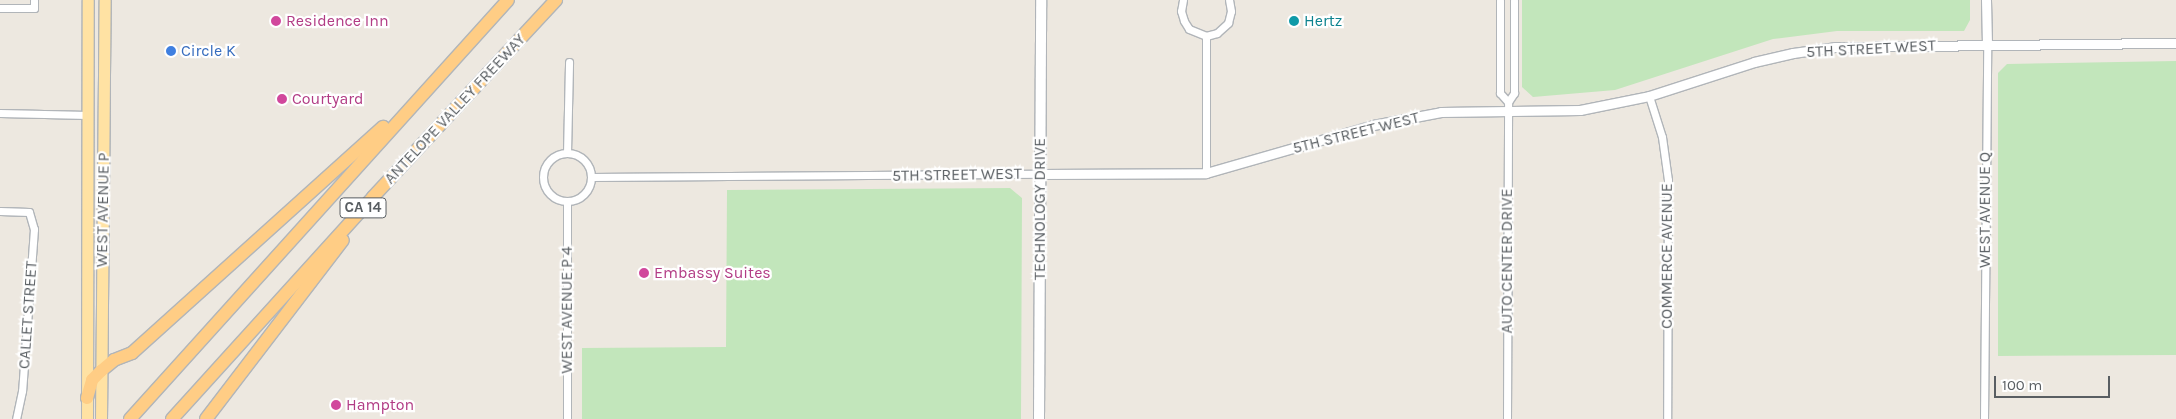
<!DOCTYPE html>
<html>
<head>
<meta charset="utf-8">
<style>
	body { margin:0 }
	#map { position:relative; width:2176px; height:419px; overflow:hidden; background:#ede8e0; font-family:Karla,sans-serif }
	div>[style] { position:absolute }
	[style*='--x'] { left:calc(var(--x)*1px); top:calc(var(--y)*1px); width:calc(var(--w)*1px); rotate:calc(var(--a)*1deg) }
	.green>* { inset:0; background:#c2e6bb }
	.roads { filter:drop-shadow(1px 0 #b1b5b9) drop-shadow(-1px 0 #b1b5b9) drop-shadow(0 1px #b1b5b9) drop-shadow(0 -1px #b1b5b9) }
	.minor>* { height:7px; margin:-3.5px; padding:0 3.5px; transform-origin:3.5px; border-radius:3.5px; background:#fff }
	.minor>.ring { margin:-3.5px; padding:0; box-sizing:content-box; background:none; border:7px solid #fff; border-radius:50% }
	.tertiary>* { height:9px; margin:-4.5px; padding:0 4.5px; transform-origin:4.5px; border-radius:4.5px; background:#fff }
	.secondary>* { height:10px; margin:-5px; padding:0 5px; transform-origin:5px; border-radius:5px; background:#fff }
	.primary>* { height:11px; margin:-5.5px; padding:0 5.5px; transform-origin:5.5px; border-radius:5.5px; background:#ffe2a3 }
	.motorway>* { height:12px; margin:-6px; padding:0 6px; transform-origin:6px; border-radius:6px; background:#ffcd85 }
	.dots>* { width:14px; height:14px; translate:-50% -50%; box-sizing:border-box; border:2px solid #fff; border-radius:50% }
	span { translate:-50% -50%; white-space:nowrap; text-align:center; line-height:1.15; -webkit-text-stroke:4.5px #fff; paint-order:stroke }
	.shield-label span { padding:1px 4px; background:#fff; border:1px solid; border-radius:4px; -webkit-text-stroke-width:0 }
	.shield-label { font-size:15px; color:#595e62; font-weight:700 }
	.hotel-label { font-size:16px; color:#b23c85 }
	.left { translate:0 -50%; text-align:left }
	.culture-label { font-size:16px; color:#0d838f }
	.street-label { font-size:16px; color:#595e62 }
	.shop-label { font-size:16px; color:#366cbe }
	.scale { position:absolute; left:1994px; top:376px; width:116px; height:22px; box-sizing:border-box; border:2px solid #595e62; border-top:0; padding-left:6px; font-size:15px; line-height:18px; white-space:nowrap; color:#595e62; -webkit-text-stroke:4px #fff; paint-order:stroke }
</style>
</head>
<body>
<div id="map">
	<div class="green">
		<i style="clip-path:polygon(1522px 0,1970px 0,1970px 20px,1964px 31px,1837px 31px,1773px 39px,1615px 90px,1533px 97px,1522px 87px)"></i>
		<i style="clip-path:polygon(2176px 61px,2176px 355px,1998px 356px,1998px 73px,2007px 64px)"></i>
		<i style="clip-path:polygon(1010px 188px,1022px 198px,1021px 419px,582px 419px,582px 348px,726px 347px,727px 190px)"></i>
	</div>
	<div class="roads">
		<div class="minor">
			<i style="--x:1183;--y:0;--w:11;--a:100"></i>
			<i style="--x:1181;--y:11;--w:10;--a:73"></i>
			<i style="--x:1184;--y:21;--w:9;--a:58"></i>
			<i style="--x:1189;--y:29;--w:18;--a:22"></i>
			<i style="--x:1206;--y:36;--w:11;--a:-15"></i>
			<i style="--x:1217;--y:33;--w:15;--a:-42"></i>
			<i style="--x:1228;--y:23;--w:12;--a:-76"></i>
			<i style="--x:1231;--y:11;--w:11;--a:-100"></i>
			<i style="--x:1500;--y:0;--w:93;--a:90"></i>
			<i style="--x:1500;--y:93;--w:12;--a:48"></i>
			<i style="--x:0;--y:8;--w:34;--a:0"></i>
			<i style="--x:34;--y:8;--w:8;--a:-90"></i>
			<i style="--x:1649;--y:96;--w:43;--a:72.4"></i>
			<i style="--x:1662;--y:137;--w:43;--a:82.1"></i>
			<i style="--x:1668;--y:180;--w:239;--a:90.2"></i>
			<i style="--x:0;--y:113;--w:88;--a:1.3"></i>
			<i style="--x:567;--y:153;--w:91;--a:-88.7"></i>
			<i class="ring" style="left:543px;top:153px;width:41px;height:41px"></i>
			<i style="--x:1206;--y:173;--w:137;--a:-90"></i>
			<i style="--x:591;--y:177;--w:449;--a:-0.4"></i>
			<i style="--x:0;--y:211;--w:29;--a:2"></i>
			<i style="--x:29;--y:212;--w:18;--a:74"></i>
			<i style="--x:34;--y:229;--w:162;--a:94.2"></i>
			<i style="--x:22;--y:391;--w:29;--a:102"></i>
			<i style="--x:567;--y:419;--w:218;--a:-90"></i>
			<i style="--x:1507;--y:419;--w:317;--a:-89.8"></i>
			<i style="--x:1508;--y:102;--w:11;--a:-56"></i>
			<i style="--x:1514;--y:93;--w:93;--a:-90"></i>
			<i style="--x:1984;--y:419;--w:375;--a:-89.5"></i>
		</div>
		<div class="tertiary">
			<i style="--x:1986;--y:0;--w:44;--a:88.7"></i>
			<i style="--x:1040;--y:174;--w:166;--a:-0.3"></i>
			<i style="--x:1206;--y:173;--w:174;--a:-16"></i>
			<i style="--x:1373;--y:125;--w:69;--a:-10.8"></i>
			<i style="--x:1441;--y:112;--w:139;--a:-0.8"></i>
			<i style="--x:1580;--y:110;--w:70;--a:-11.5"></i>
			<i style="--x:1649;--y:96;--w:110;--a:-17.9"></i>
			<i style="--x:1754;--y:62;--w:40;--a:-13"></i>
			<i style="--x:1793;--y:53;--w:42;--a:-8.1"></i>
			<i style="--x:1835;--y:47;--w:341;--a:-0.7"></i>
		</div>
		<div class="secondary">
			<i style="--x:1039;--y:419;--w:419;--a:-89.7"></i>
		</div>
		<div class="primary">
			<i style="--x:87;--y:419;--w:419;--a:-89.9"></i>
			<i style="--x:101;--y:419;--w:419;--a:-89.5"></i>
		</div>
		<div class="motorway">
			<i style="--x:87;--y:398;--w:19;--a:-74"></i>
			<i style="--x:92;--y:380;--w:13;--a:-45"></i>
			<i style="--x:101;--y:371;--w:17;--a:-40"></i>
			<i style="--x:114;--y:360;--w:19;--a:-21"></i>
			<i style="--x:132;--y:353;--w:338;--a:-42"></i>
			<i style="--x:130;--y:419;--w:564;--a:-47.94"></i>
			<i style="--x:172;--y:419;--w:299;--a:-47.8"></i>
			<i style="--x:373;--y:197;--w:269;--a:-47.1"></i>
			<i style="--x:206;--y:419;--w:225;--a:-52.6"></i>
		</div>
	</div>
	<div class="dots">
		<i style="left:276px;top:21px;background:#d1479c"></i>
		<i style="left:1294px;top:21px;background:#0f9aa8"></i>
		<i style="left:171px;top:51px;background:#3f7fe0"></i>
		<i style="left:282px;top:99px;background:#d1479c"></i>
		<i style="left:644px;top:273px;background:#d1479c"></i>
		<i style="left:336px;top:405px;background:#d1479c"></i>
	</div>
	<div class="shield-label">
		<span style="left:363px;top:208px">CA 14</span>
	</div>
	<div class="hotel-label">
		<span class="left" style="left:286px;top:21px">Residence Inn</span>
		<span class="left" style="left:292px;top:99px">Courtyard</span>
		<span class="left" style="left:654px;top:273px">Embassy Suites</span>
		<span class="left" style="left:346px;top:405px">Hampton</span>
	</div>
	<div class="culture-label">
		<span class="left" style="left:1304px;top:21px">Hertz</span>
	</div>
	<div class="street-label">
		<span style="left:1871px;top:49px;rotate:-3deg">5TH STREET WEST</span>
		<span style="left:455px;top:109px;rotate:-47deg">ANTELOPE VALLEY FREEWAY</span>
		<span style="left:1356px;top:133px;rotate:-14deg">5TH STREET WEST</span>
		<span style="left:957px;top:175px;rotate:-1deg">5TH STREET WEST</span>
		<span style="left:1040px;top:209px;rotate:-90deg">TECHNOLOGY DRIVE</span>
		<span style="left:103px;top:210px;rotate:-89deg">WEST AVENUE P</span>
		<span style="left:1985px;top:210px;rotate:-90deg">WEST AVENUE Q</span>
		<span style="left:1667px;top:256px;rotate:-90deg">COMMERCE AVENUE</span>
		<span style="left:1507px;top:261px;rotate:-90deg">AUTO CENTER DRIVE</span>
		<span style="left:567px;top:310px;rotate:-90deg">WEST AVENUE P 4</span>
		<span style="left:28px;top:315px;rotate:-86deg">CALLET STREET</span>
	</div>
	<div class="shop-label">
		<span class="left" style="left:181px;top:51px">Circle K</span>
	</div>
	<div class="scale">100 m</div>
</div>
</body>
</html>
